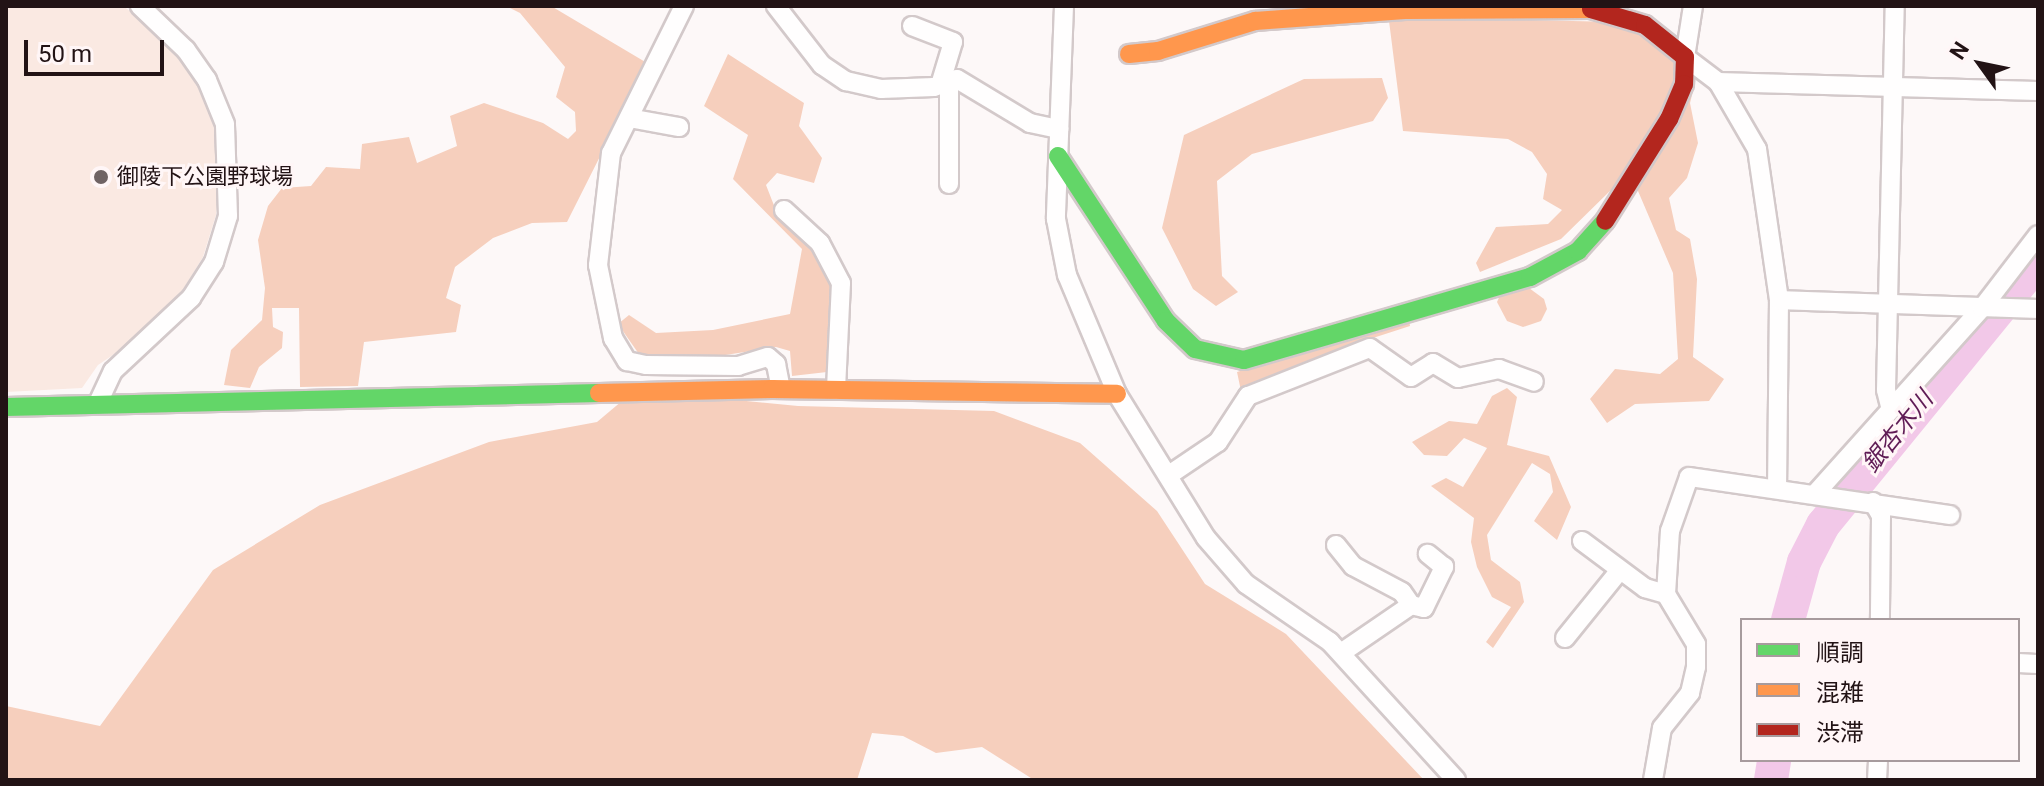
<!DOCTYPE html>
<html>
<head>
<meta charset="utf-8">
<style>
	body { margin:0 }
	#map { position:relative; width:2044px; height:786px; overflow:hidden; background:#fdf8f8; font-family:Roboto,"Noto Sans JP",sans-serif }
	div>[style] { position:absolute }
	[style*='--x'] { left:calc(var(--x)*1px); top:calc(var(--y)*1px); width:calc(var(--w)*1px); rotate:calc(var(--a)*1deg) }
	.green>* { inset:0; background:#fae9e2 }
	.forest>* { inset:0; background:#f6cfbd }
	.river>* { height:34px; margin:-17px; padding:0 17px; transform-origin:17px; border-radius:17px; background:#f2c8e8 }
	.roads { filter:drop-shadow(2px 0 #d3c9ca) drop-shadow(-2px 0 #d3c9ca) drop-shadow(0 2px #d3c9ca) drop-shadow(0 -2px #d3c9ca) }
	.street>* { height:18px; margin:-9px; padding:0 9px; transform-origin:9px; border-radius:9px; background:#fffefe }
	.fast>* { height:18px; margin:-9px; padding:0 9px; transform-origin:9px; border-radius:9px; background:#63d668 }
	.slow>* { height:18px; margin:-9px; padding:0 9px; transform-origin:9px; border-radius:9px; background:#ff974d }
	.jam>* { height:18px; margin:-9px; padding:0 9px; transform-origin:9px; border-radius:9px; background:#b3261e }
	.dots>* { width:22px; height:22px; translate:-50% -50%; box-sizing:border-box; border:4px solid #fff6f7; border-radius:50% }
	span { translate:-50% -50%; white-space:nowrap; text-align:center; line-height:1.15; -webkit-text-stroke:6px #fff6f7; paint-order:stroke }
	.poi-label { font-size:22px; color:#221315 }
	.left { translate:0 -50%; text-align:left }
	.water-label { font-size:24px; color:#5f1c55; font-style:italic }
	.frame { position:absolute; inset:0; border:8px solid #221315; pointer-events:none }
	.legend { position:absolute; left:1740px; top:618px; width:280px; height:144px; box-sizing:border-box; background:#fff6f7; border:2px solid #a79b9d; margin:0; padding:10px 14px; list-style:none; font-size:24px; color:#221315 }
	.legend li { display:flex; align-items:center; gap:16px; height:40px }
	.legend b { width:40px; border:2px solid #a79b9d }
	.north { position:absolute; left:1940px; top:24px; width:80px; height:80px; -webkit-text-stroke:6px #fff6f7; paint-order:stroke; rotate:303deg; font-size:22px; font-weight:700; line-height:32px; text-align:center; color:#221315 }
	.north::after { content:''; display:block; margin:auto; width:28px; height:36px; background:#221315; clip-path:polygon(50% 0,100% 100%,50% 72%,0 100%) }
	.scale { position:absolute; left:24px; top:40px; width:140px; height:36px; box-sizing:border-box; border:4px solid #221315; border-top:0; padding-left:10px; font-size:24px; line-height:28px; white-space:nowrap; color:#221315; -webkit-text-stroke:6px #fff6f7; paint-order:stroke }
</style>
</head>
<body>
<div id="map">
	<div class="green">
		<i style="clip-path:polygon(6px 6px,123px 6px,156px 30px,180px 58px,201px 90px,215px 127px,221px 169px,216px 215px,203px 257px,179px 296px,143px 335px,98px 365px,82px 388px,6px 392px)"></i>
	</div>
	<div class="forest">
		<i style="clip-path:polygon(506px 6px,551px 6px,647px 63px,567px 222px,532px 223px,493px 238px,455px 267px,446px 298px,461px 305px,456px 332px,364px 342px,358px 386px,300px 387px,299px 308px,272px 308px,273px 327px,283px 332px,282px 348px,259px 367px,250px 388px,224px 385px,231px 350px,262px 320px,265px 288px,258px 240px,268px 206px,282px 188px,311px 186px,326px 167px,360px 169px,362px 144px,409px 137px,417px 163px,457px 146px,450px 116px,484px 103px,543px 123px,568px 139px,576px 131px,575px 112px,556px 97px,565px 67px,520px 13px)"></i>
		<i style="clip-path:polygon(1529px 20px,1616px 22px,1669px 49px,1695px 83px,1690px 103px,1698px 143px,1687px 178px,1669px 198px,1676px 230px,1690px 239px,1697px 279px,1693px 357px,1724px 379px,1709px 401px,1635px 404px,1607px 423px,1590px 399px,1615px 369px,1660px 374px,1678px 359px,1673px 273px,1638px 191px,1613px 188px,1561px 239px,1480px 272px,1476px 263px,1496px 227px,1548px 224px,1562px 210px,1543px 199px,1547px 174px,1532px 152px,1508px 139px,1403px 131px,1389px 21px)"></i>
		<i style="clip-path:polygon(728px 54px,804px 103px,799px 126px,822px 158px,814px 183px,777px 173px,766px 185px,775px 208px,810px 244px,833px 285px,827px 372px,792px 376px,790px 351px,776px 347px,706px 358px,641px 357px,618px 324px,629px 315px,656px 333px,713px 330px,790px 314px,802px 249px,733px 179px,748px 135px,704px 106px)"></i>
		<i style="clip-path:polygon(1382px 78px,1388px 98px,1373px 121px,1252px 154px,1217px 181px,1222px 276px,1238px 292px,1216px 306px,1193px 289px,1162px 228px,1184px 135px,1304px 79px)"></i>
		<i style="clip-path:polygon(1529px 288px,1544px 299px,1547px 309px,1541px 321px,1523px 327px,1507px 321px,1497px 302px,1502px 291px)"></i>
		<i style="clip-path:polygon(1409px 319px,1410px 326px,1342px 348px,1241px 391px,1237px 372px)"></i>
		<i style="clip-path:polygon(1507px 388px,1517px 397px,1507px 445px,1549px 456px,1571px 507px,1557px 540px,1534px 521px,1553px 492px,1550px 474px,1532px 463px,1487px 535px,1491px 560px,1520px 582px,1524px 602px,1493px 648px,1486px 642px,1511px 607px,1492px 597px,1477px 567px,1471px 542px,1474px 518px,1431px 486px,1446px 478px,1463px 487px,1487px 448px,1464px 438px,1447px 456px,1424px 455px,1412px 442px,1449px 421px,1477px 424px,1492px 396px)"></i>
		<i style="clip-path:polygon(635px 390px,798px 406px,994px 411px,1080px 443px,1157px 511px,1205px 584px,1286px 634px,1424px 780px,1034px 780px,982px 747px,936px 753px,903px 736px,872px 733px,857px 780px,6px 780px,6px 706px,100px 726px,213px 570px,320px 505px,489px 442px,597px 422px)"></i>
	</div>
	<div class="river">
		<i style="--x:1788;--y:620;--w:60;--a:-74.6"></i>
		<i style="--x:1804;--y:562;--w:42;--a:-62.8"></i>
		<i style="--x:1823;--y:525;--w:340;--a:-50.8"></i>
		<i style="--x:1771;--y:780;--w:20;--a:-81"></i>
	</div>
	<div class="roads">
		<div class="street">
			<i style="--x:684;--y:6;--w:164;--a:116.4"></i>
			<i style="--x:611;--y:153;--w:113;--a:96.6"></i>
			<i style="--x:598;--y:265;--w:75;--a:78.4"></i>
			<i style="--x:613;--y:338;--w:27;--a:59"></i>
			<i style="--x:627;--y:361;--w:19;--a:12"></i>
			<i style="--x:646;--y:365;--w:92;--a:0.6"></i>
			<i style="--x:738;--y:366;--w:31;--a:-17"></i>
			<i style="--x:768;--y:357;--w:11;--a:41"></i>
			<i style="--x:776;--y:364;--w:25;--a:79"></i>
			<i style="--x:776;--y:6;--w:75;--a:52.1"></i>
			<i style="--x:822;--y:65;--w:29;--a:34"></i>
			<i style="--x:846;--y:81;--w:36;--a:13"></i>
			<i style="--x:881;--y:89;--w:53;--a:-2.2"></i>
			<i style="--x:934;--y:87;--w:24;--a:-19"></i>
			<i style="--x:957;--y:79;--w:85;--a:31.1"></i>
			<i style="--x:1030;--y:123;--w:30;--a:12"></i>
			<i style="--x:1064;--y:6;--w:213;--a:92.2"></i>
			<i style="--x:1056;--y:219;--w:57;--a:78.9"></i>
			<i style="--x:1067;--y:275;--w:129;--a:67.2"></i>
			<i style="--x:1117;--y:394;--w:169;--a:58.3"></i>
			<i style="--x:1206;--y:538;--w:61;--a:49"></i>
			<i style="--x:1246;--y:584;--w:102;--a:34.6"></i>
			<i style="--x:1330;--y:642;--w:187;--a:47.6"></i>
			<i style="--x:1693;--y:6;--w:52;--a:98.9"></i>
			<i style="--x:1685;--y:57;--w:41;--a:37.1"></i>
			<i style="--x:1718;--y:82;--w:78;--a:59.8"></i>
			<i style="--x:1757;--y:149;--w:153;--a:81.7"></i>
			<i style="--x:1779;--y:300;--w:188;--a:90.6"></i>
			<i style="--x:912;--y:26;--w:44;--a:21.3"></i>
			<i style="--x:953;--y:42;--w:45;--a:106.8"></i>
			<i style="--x:949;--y:82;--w:102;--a:90"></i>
			<i style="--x:1718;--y:82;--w:320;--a:1.6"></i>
			<i style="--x:629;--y:118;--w:51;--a:10.2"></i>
			<i style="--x:784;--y:210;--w:49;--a:42.5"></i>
			<i style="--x:820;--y:243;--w:45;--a:62.3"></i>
			<i style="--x:841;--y:283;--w:107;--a:92.7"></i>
			<i style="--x:1779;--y:300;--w:259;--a:2"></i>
			<i style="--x:98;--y:403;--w:35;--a:-65"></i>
			<i style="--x:113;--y:371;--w:107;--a:-43.1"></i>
			<i style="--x:191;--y:298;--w:43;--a:-57.4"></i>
			<i style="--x:214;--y:262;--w:48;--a:-73.1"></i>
			<i style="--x:228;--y:216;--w:92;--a:-91.9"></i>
			<i style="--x:225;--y:124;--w:48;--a:-112.2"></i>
			<i style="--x:207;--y:80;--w:37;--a:-125"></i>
			<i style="--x:186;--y:50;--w:64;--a:-136.3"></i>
			<i style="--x:1890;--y:406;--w:16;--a:-104"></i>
			<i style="--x:1886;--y:390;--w:384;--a:-88.7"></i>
			<i style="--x:1169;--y:475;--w:59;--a:-34"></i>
			<i style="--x:1218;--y:442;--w:55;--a:-56.9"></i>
			<i style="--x:1248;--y:396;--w:131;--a:-21.5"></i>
			<i style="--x:1370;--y:348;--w:50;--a:35.3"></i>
			<i style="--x:1411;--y:377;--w:26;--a:-32"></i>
			<i style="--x:1433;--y:363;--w:29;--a:31"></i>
			<i style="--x:1458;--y:378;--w:42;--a:-12.4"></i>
			<i style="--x:1499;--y:369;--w:37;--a:20"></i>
			<i style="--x:1815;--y:494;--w:250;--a:-48.1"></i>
			<i style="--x:1982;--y:308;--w:92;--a:-52.5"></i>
			<i style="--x:1873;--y:502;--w:16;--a:60"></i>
			<i style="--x:1881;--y:516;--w:104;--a:90.6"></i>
			<i style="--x:1582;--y:541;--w:79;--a:36.7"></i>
			<i style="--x:1645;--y:588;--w:22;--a:16"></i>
			<i style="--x:1336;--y:545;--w:27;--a:51"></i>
			<i style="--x:1353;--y:566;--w:55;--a:28"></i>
			<i style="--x:1402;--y:592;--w:16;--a:55"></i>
			<i style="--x:1565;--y:638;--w:87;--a:-51"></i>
			<i style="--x:1341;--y:653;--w:85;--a:-34.4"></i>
			<i style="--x:1411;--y:605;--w:13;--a:13"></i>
			<i style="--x:1424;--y:608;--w:46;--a:-64"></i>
			<i style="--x:1444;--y:567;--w:21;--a:-141"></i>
			<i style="--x:2018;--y:663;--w:20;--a:3"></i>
			<i style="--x:1653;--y:780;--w:53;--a:-80.2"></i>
			<i style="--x:1662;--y:728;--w:45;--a:-51.3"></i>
			<i style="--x:1690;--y:693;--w:27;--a:-77"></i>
			<i style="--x:1696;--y:667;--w:23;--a:-90"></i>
			<i style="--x:1696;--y:644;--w:58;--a:-121"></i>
			<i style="--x:1666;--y:594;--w:63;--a:-86.4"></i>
			<i style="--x:1670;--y:531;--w:57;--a:-70.6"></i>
			<i style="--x:1689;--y:477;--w:264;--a:8.3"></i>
			<i style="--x:1877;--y:780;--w:20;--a:-87"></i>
		</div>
		<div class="fast">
			<i style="--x:1058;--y:156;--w:197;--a:56.8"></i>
			<i style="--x:1166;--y:321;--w:40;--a:44"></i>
			<i style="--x:1195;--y:349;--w:50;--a:12.7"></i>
			<i style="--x:1244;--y:360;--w:298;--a:-16.2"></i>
			<i style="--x:1530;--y:277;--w:55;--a:-28.4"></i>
			<i style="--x:1578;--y:251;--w:40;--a:-48"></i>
			<i style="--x:6;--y:407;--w:593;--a:-1.35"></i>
		</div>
		<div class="slow">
			<i style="--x:1129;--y:54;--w:29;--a:-6"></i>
			<i style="--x:1158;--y:51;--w:102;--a:-17.2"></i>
			<i style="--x:1255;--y:21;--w:150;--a:-4.2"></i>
			<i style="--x:1405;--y:10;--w:186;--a:-0.3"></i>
			<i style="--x:599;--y:393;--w:173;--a:-1.3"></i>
			<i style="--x:772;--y:389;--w:345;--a:0.8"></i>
		</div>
		<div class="jam">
			<i style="--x:1591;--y:9;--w:56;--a:16.5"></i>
			<i style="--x:1645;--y:25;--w:51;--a:38.7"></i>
			<i style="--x:1685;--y:57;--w:27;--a:92"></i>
			<i style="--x:1684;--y:84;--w:38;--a:113"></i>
			<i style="--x:1669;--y:119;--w:120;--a:122.1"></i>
		</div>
	</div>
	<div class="dots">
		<i style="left:101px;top:177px;background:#6f6364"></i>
	</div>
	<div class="poi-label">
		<span class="left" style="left:117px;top:177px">御陵下公園野球場</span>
	</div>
	<div class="water-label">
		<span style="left:1898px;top:432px;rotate:-51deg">銀杏木川</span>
	</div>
	<div class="frame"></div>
	<ul class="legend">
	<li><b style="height:10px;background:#63d668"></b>順調</li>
	<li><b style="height:10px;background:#ff974d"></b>混雑</li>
	<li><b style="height:10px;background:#b3261e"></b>渋滞</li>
	</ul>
	<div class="north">N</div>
	<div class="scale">50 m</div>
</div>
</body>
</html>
